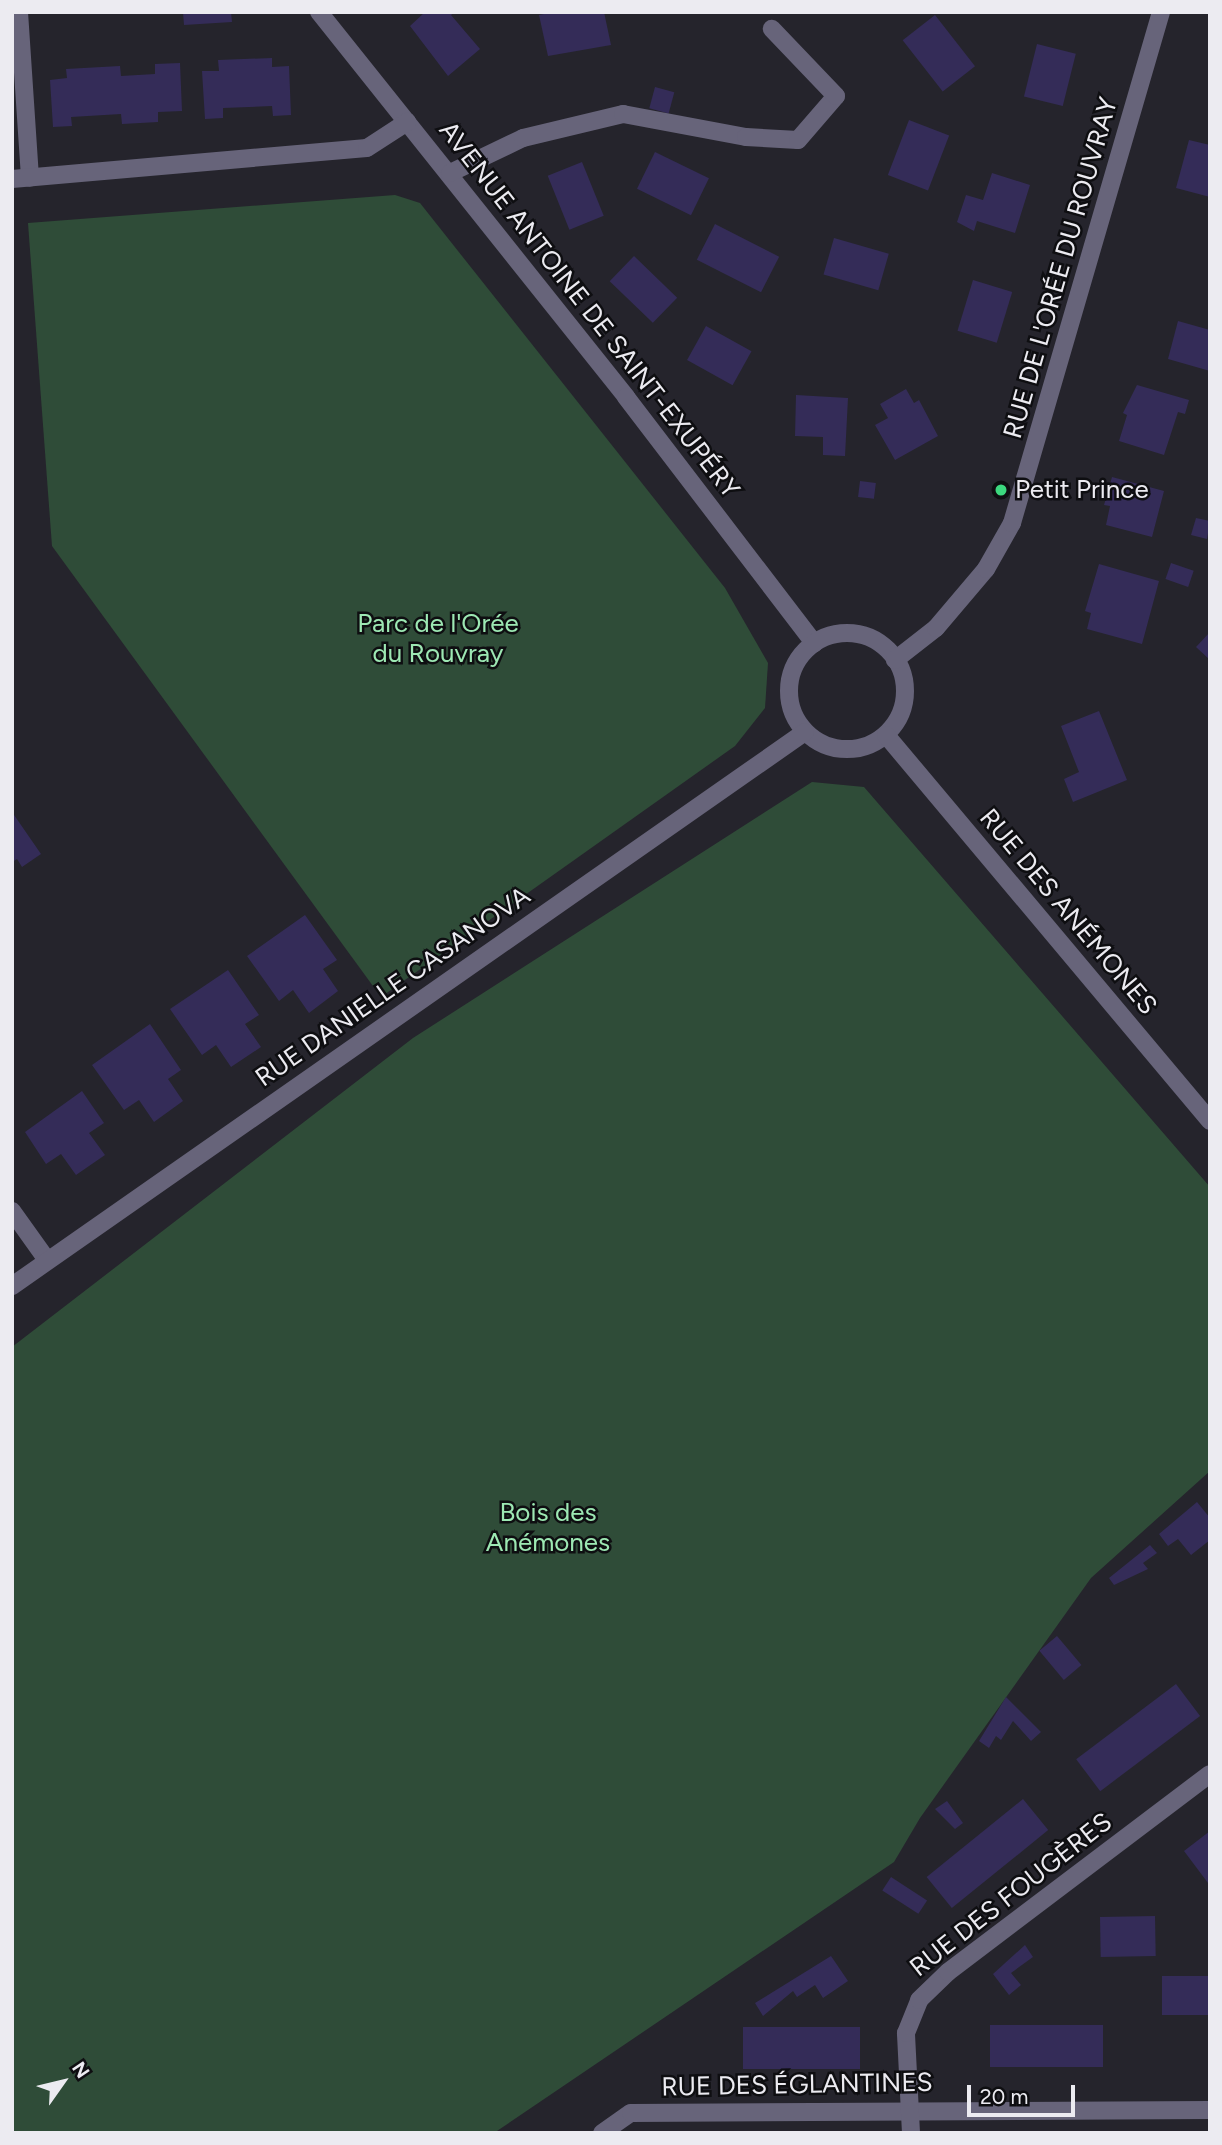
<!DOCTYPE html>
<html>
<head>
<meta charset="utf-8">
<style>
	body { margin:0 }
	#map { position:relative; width:1222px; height:2145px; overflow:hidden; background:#25242c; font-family:Figtree,sans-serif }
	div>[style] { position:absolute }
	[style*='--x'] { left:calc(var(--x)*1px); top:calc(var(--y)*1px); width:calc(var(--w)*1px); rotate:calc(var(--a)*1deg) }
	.green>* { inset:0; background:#2f4c38 }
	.building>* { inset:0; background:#342c58; transform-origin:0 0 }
	.minor>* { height:18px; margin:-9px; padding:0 9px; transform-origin:9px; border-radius:9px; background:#67647a }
	.minor>.ring { margin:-9px; padding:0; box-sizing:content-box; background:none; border:18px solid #67647a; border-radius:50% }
	.dots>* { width:19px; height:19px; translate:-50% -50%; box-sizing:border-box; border:4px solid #0e0e11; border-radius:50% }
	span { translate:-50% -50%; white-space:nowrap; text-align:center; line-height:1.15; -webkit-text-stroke:5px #0e0e11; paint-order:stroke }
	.street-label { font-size:26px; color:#ecebf1 }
	.poi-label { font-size:26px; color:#ecebf1 }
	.left { translate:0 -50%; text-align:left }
	.park-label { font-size:26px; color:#9de8b3 }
	.frame { position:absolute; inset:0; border:14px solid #ecebf1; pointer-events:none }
	.north { position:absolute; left:28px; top:2047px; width:70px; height:70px; -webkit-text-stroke:5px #0e0e11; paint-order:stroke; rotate:56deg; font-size:19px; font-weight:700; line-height:28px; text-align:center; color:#ecebf1 }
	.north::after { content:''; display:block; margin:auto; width:24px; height:32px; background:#ecebf1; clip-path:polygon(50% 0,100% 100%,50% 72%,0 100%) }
	.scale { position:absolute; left:967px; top:2085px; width:108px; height:32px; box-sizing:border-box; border:4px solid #ecebf1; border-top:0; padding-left:9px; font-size:21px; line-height:24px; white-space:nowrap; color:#ecebf1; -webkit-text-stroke:5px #0e0e11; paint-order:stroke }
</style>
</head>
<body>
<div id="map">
	<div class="green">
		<i style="clip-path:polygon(395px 195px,420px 203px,725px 588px,768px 663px,765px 708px,735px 746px,381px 997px,52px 546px,28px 223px)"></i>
		<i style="clip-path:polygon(812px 782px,864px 787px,1210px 1187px,1210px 1471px,1091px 1578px,920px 1818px,894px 1862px,494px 2133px,12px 2133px,12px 1347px,413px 1038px)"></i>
	</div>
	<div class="building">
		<i style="clip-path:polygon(183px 12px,231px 12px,232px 22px,184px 25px)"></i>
		<i style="clip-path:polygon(425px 12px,455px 12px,451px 15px,480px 49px,448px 76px,410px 26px)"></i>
		<i style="clip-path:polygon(553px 12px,604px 12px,611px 45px,548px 56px,539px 15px)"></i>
		<i style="left:935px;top:15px;width:65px;height:41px;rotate:52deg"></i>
		<i style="left:1037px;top:44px;width:40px;height:54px;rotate:14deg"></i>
		<i style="clip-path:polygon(272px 58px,272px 67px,289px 66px,291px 115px,273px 116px,272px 106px,223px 108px,223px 118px,205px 119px,202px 71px,219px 71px,218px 60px)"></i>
		<i style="clip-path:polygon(180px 63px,182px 111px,158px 112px,158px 122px,122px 124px,121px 114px,71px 117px,72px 126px,53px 127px,50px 80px,67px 78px,66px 69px,120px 66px,121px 76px,155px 74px,155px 64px)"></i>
		<i style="left:655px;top:87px;width:20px;height:22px;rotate:15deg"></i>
		<i style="left:909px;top:120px;width:43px;height:59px;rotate:21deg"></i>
		<i style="clip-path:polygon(1189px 140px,1210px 145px,1210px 197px,1176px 188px)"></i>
		<i style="left:655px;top:152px;width:60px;height:41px;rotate:26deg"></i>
		<i style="left:582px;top:162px;width:58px;height:37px;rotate:68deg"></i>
		<i style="clip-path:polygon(992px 173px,1030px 185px,1015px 233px,977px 221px,974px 231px,957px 222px,966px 195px,983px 200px)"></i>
		<i style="left:715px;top:224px;width:72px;height:40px;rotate:27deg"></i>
		<i style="left:834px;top:238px;width:57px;height:38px;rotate:16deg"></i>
		<i style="left:634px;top:256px;width:60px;height:35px;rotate:44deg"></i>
		<i style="left:973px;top:280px;width:41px;height:53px;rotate:17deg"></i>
		<i style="clip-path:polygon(1178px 321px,1210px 330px,1210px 371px,1168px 359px)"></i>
		<i style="left:706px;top:326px;width:52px;height:39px;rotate:29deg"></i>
		<i style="clip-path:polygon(1137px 385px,1189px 400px,1185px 414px,1178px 412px,1164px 455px,1119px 441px,1127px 415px,1123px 413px)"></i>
		<i style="clip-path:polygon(906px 389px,914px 403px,919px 400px,938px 436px,895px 460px,875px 425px,888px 418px,880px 404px)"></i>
		<i style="clip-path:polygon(796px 395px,848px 398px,845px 456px,823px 455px,823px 437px,795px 436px)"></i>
		<i style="clip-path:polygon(1112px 477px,1164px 491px,1152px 537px,1106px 525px,1110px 506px,1104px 505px)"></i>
		<i style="left:860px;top:481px;width:16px;height:16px;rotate:7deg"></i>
		<i style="clip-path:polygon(1196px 518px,1210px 521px,1207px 539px,1191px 535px)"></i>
		<i style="left:1171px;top:563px;width:24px;height:17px;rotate:19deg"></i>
		<i style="clip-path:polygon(1099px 564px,1159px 581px,1142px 644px,1087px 629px,1091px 613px,1085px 611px)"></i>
		<i style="clip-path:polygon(1210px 632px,1210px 660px,1196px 647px)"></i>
		<i style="clip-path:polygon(1099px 711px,1127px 780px,1073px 802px,1064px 779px,1079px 772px,1061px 726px)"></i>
		<i style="clip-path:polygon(12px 812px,41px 854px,22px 867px,17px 859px,12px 862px)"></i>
		<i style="clip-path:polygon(305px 915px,337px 960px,323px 969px,338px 991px,309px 1013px,293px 990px,279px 1001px,247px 956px)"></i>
		<i style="clip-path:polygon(228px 970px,259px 1015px,245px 1024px,261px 1047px,231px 1067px,216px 1045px,202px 1055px,170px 1009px)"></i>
		<i style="clip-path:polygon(150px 1024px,181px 1070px,168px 1079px,183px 1101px,154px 1122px,139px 1100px,124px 1110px,92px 1065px)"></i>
		<i style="clip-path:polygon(82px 1091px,104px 1123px,89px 1133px,105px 1155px,76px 1175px,61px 1154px,46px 1164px,25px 1132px)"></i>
		<i style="clip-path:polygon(1197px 1502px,1210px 1518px,1210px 1540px,1191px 1555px,1178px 1539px,1168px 1546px,1159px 1534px)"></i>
		<i style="clip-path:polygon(1150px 1545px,1157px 1553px,1143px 1563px,1148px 1569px,1114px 1585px,1109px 1578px)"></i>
		<i style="left:1057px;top:1636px;width:38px;height:23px;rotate:50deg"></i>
		<i style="left:1176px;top:1684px;width:40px;height:125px;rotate:53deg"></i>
		<i style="clip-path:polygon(1006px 1697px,1041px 1732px,1031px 1741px,1013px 1721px,1001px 1740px,996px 1736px,989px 1748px,979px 1741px)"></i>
		<i style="left:1023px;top:1799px;width:40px;height:124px;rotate:51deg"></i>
		<i style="clip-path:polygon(947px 1801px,963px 1823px,955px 1829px,935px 1809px)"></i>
		<i style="clip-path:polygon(1210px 1831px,1210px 1881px,1208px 1883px,1184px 1851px)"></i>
		<i style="left:891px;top:1877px;width:43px;height:16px;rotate:33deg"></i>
		<i style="left:1155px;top:1916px;width:40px;height:55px;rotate:89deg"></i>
		<i style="clip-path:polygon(1025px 1945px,1033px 1957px,1011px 1973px,1021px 1985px,1009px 1995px,993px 1974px)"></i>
		<i style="clip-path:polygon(831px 1956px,848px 1981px,823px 1998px,815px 1985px,797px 1997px,793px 1991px,763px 2016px,755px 2003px)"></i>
		<i style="left:1162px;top:1976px;width:48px;height:39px"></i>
		<i style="left:990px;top:2025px;width:113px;height:42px"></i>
		<i style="left:743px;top:2027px;width:117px;height:42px"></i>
	</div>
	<div class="minor">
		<i style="--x:19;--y:12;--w:166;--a:86.2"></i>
		<i style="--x:319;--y:12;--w:492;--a:51.4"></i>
		<i style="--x:626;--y:397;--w:310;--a:52.6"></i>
		<i style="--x:450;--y:173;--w:81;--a:-25.6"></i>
		<i style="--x:523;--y:138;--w:103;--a:-13.5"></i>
		<i style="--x:623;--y:114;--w:125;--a:10.6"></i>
		<i style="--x:746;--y:137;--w:52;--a:3.3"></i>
		<i style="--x:798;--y:140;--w:58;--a:-49.2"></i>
		<i style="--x:836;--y:96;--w:93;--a:-133.7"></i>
		<i style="--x:12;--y:179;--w:356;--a:-5"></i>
		<i style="--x:367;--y:148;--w:48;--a:-33"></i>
		<i class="ring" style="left:789px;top:633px;width:98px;height:98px"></i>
		<i style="--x:895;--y:660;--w:52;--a:-38"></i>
		<i style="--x:936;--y:628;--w:77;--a:-49.7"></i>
		<i style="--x:986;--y:569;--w:53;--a:-60.5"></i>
		<i style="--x:1012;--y:523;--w:532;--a:-73.74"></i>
		<i style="--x:886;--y:735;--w:504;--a:49.99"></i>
		<i style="--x:12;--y:1211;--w:60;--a:54.5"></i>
		<i style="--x:12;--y:1286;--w:967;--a:-34.94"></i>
		<i style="--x:602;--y:2133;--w:35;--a:-35"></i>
		<i style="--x:631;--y:2113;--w:579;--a:-0.3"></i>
		<i style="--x:911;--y:2133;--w:100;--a:-92.9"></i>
		<i style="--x:906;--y:2033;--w:35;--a:-68"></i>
		<i style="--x:919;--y:2000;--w:40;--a:-44"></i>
		<i style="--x:948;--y:1972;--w:328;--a:-37.1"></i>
	</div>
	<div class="dots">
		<i style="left:1001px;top:490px;background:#3cd77e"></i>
	</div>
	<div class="street-label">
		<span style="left:1061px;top:268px;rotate:-74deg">RUE DE L'ORÉE DU ROUVRAY</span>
		<span style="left:589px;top:310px;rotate:52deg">AVENUE ANTOINE DE SAINT-EXUPÉRY</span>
		<span style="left:1068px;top:912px;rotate:50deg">RUE DES ANÉMONES</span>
		<span style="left:393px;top:987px;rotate:-35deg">RUE DANIELLE CASANOVA</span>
		<span style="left:1011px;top:1895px;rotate:-38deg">RUE DES FOUGÈRES</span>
		<span style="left:797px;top:2085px;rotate:-1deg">RUE DES ÉGLANTINES</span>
	</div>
	<div class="poi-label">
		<span class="left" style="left:1015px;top:490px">Petit Prince</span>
	</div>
	<div class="park-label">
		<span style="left:438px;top:639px">Parc de l'Orée<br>du Rouvray</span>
		<span style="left:548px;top:1528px">Bois des<br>Anémones</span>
	</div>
	<div class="frame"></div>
	<div class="north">N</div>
	<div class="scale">20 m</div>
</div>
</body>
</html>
